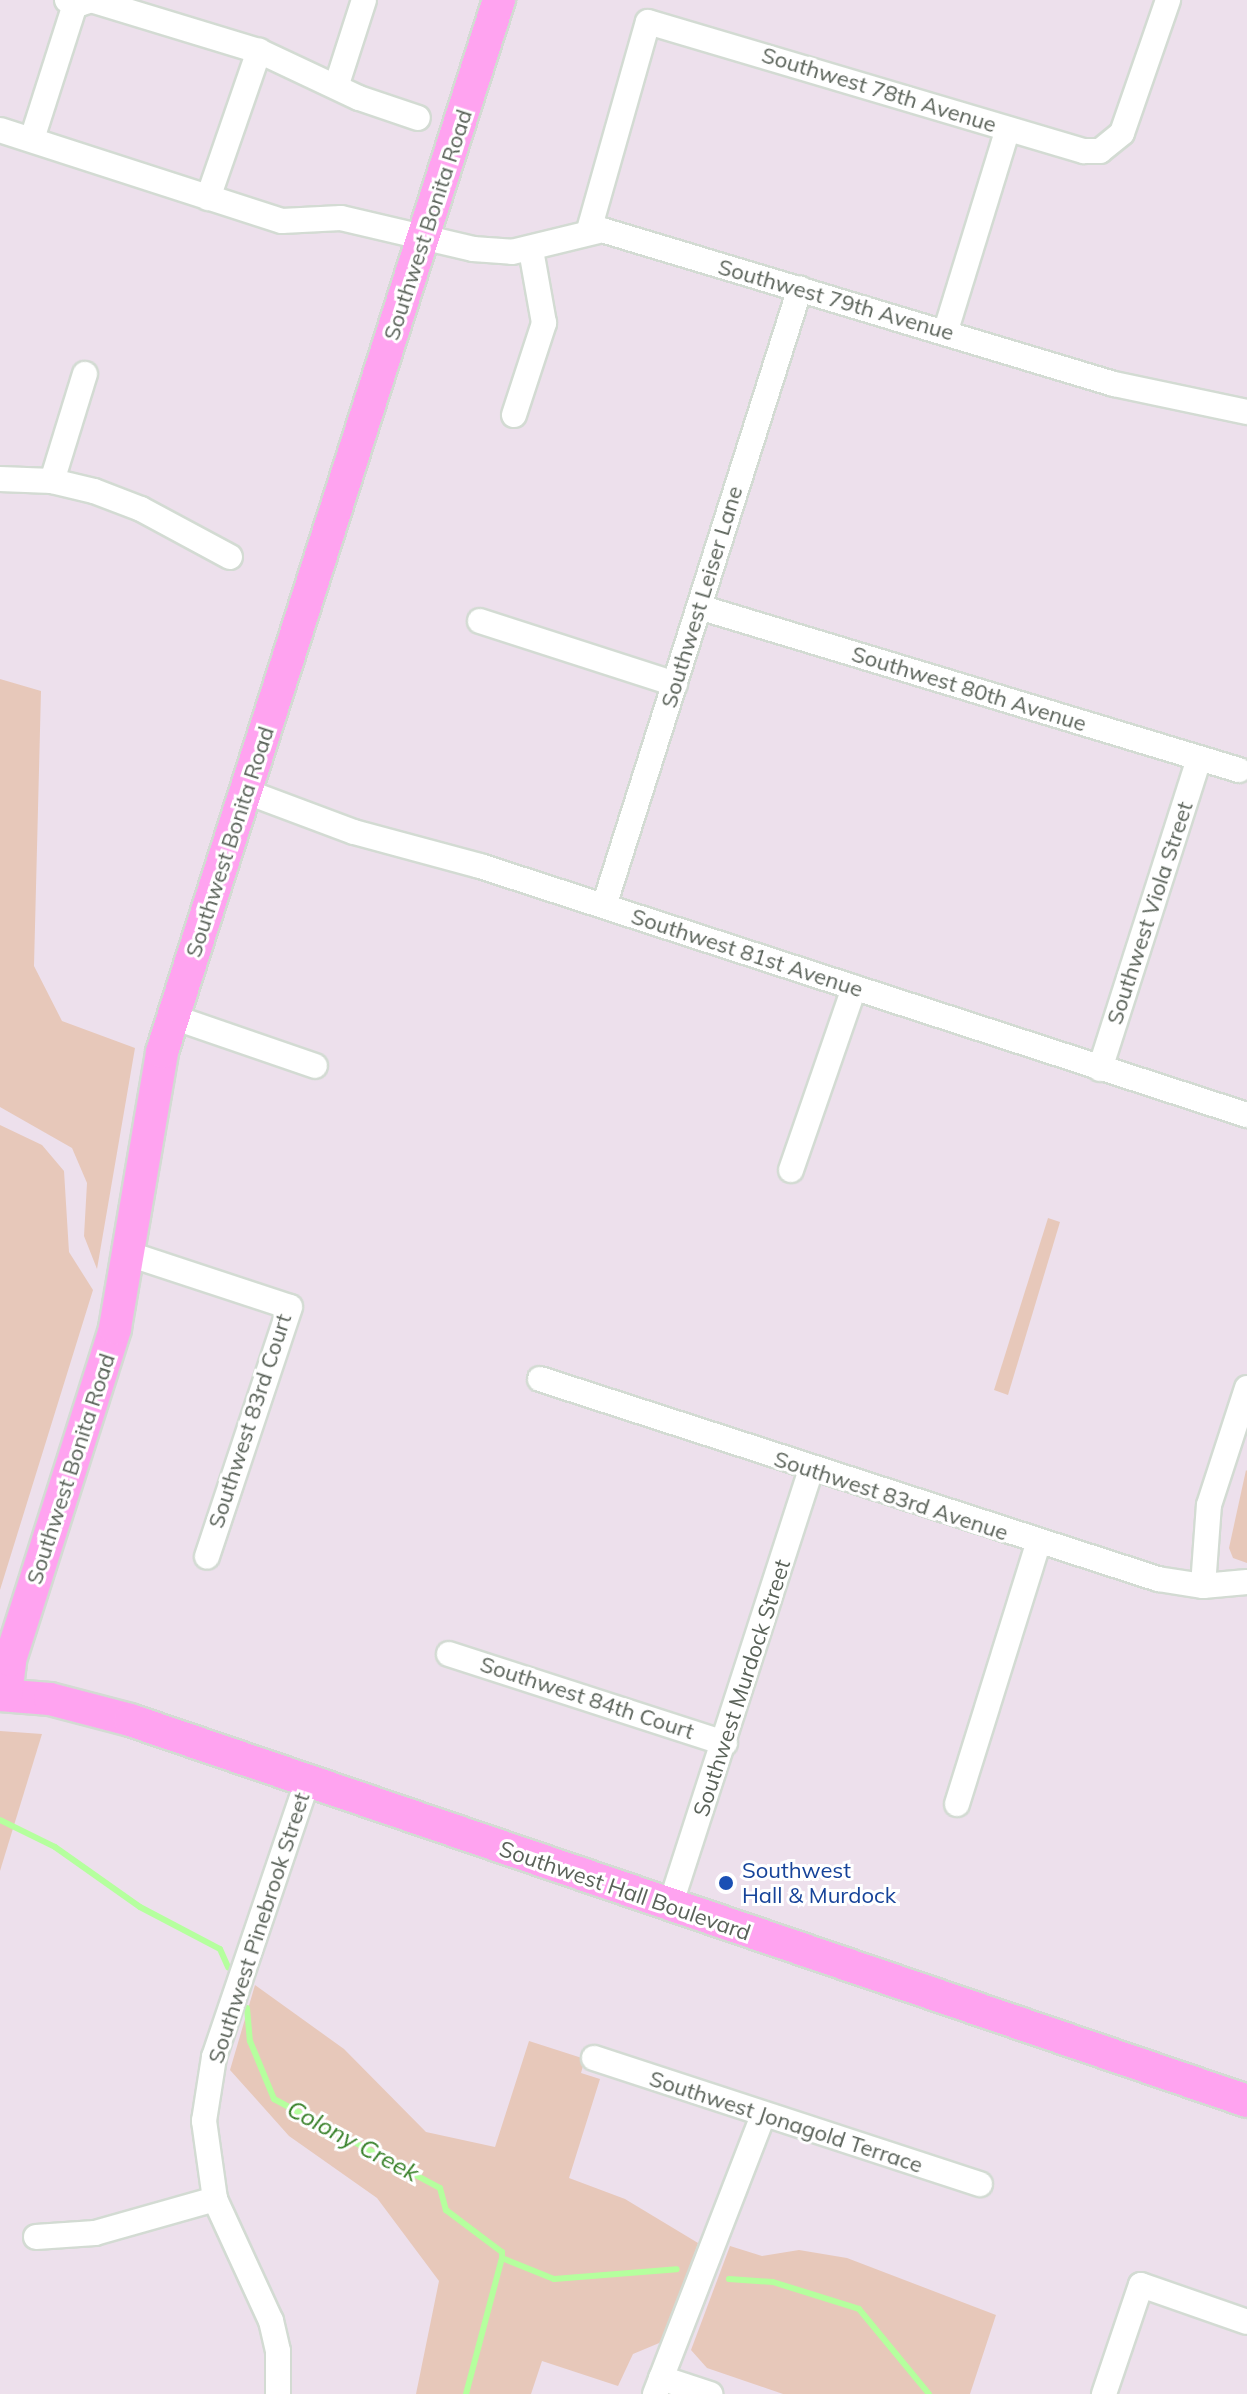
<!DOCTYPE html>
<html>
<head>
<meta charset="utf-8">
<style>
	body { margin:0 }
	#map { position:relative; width:1247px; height:2394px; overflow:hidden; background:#ede0ec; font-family:Mulish,sans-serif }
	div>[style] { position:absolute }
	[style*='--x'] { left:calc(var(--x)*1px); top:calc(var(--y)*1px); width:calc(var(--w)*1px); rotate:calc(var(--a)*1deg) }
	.green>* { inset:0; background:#e7c8ba }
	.stream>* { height:6px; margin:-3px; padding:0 3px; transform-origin:3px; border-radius:3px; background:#b5ff9e }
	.roads { filter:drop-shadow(2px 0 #d3dbd3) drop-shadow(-2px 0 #d3dbd3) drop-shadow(0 2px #d3dbd3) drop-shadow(0 -2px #d3dbd3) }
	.minor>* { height:24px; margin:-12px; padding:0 12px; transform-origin:12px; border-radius:12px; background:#fff }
	.major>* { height:32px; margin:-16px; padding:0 16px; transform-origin:16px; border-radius:16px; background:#ffa3f0 }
	.dots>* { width:22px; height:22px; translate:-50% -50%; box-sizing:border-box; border:4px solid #fff; border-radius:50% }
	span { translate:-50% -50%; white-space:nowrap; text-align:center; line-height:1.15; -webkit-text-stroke:6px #fff; paint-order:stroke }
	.street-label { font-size:22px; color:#5a6259 }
	.transit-label { font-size:22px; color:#164399 }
	.left { translate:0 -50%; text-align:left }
	.water-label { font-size:24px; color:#378028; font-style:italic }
</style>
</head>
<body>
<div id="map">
	<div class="green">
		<i style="clip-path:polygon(0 679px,41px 691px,34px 966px,62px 1021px,135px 1048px,97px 1269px,84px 1236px,87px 1183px,72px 1148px,0 1107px)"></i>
		<i style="clip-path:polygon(0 1125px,42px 1145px,64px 1171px,69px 1252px,93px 1290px,0 1590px)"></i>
		<i style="clip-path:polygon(1048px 1218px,1060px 1222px,1008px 1395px,994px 1390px)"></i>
		<i style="clip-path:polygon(1246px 1470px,1247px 1471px,1247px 1563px,1233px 1558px,1229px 1548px)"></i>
		<i style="clip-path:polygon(0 1731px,42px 1734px,0 1871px)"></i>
		<i style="clip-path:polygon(255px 1985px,344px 2049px,426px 2132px,495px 2147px,529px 2041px,585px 2059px,581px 2073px,600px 2079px,569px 2178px,625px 2199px,698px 2243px,664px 2341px,633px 2354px,618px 2386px,542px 2361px,531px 2394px,416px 2394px,439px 2281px,377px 2198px,289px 2136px,230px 2070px)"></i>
		<i style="clip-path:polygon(730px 2246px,762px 2256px,799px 2250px,847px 2258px,996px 2315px,970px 2394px,783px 2394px,707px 2368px,691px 2350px)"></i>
	</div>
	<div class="stream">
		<i style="--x:0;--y:1820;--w:61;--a:26.1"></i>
		<i style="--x:55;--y:1847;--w:104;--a:35.2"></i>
		<i style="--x:140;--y:1907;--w:90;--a:27.7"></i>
		<i style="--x:220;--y:1949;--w:20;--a:66"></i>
		<i style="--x:247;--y:2008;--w:33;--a:85"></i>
		<i style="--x:250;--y:2041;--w:63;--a:67.5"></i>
		<i style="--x:274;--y:2099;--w:188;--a:28.2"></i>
		<i style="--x:440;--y:2188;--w:23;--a:75"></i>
		<i style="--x:446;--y:2210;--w:70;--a:36.9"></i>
		<i style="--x:502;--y:2252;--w:6;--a:90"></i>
		<i style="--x:502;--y:2258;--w:56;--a:22"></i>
		<i style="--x:554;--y:2279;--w:123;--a:-4.6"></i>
		<i style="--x:729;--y:2279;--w:44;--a:3.9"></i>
		<i style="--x:773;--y:2282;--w:90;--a:17.4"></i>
		<i style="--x:859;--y:2309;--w:110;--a:50.5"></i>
		<i style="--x:466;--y:2394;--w:141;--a:-75.2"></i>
	</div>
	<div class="roads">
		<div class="minor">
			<i style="--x:67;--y:0;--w:13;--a:18"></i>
			<i style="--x:79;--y:4;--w:13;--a:-18"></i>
			<i style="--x:91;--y:0;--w:176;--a:16.9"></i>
			<i style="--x:259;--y:51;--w:110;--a:25.2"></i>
			<i style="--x:359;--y:98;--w:62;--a:18.7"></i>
			<i style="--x:337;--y:84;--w:88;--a:-72.2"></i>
			<i style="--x:0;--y:130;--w:296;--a:17.9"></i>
			<i style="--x:282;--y:221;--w:59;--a:-2.9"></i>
			<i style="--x:341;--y:218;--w:136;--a:13.2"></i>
			<i style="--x:473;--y:249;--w:39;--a:4"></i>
			<i style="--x:512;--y:252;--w:93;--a:-13.7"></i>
			<i style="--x:602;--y:230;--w:535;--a:16.74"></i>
			<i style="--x:1114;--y:384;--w:136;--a:11.9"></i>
			<i style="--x:32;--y:139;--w:142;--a:-72.3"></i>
			<i style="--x:208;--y:198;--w:156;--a:-70.9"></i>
			<i style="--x:589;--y:230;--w:216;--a:-74.2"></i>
			<i style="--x:648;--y:22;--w:455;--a:16.5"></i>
			<i style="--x:1084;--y:151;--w:16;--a:0"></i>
			<i style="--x:1100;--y:151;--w:28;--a:-39"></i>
			<i style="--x:1122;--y:133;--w:141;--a:-70.9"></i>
			<i style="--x:946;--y:330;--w:210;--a:-72.9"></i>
			<i style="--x:514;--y:415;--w:97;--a:-71.9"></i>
			<i style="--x:544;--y:323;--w:74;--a:-100.1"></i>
			<i style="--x:0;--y:479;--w:52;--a:2.2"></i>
			<i style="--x:52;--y:481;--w:43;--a:13.4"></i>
			<i style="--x:94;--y:491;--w:50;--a:21"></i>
			<i style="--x:141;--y:509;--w:101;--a:28.3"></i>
			<i style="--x:52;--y:481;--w:112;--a:-72.9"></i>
			<i style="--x:699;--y:607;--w:564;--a:16.8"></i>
			<i style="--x:480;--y:621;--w:205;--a:17.9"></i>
			<i style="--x:247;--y:792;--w:114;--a:20.5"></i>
			<i style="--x:354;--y:832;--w:131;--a:15.1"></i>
			<i style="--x:480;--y:866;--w:806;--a:17.99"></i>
			<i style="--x:604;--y:906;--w:648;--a:-72.4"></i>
			<i style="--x:173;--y:1017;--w:150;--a:19"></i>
			<i style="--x:1100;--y:1069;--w:326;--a:-72.3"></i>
			<i style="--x:791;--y:1170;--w:193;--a:-70.9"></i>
			<i style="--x:129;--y:1254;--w:169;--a:18.2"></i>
			<i style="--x:290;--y:1307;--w:263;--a:108.4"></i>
			<i style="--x:540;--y:1379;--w:650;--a:17.93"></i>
			<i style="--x:1158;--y:1579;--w:46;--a:8.8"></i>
			<i style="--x:1203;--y:1586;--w:44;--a:-5.2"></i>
			<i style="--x:1203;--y:1586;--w:81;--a:-85.8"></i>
			<i style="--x:1209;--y:1505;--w:123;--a:-72"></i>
			<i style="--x:449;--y:1654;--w:290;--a:17.9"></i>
			<i style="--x:957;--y:1804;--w:272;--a:-72.7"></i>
			<i style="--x:670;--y:1906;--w:458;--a:-72.1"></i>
			<i style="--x:594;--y:2058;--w:406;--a:18.1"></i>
			<i style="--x:36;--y:2237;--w:59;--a:-3.9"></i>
			<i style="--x:95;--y:2233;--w:125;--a:-15.8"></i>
			<i style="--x:661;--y:2378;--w:52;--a:18.1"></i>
			<i style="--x:278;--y:2394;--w:43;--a:-90"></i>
			<i style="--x:278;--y:2351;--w:31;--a:-103"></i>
			<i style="--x:271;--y:2321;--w:134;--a:-114.7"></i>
			<i style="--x:215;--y:2199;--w:79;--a:-98"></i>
			<i style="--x:204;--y:2121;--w:65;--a:-81.1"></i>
			<i style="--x:214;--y:2057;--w:289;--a:-71.3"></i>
			<i style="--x:655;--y:2394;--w:298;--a:-68.8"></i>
			<i style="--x:1104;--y:2394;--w:115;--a:-71.3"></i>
			<i style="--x:1141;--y:2285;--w:112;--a:19.2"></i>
		</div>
		<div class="major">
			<i style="--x:0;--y:1695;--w:50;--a:4.6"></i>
			<i style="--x:50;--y:1699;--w:83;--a:14.7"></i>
			<i style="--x:130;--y:1720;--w:1180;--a:18.83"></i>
			<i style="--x:6;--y:1695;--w:35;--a:-83"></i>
			<i style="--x:10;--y:1660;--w:348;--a:-72.4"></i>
			<i style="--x:115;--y:1328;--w:280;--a:-80.3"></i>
			<i style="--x:162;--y:1052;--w:1105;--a:-72.24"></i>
		</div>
	</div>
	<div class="dots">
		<i style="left:726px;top:1883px;background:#1a4fb4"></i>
	</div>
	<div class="street-label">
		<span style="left:879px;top:90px;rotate:17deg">Southwest 78th Avenue</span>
		<span style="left:428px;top:225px;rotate:-72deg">Southwest Bonita Road</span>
		<span style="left:836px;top:300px;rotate:16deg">Southwest 79th Avenue</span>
		<span style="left:702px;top:597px;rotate:-73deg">Southwest Leiser Lane</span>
		<span style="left:969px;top:689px;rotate:17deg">Southwest 80th Avenue</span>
		<span style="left:230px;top:842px;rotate:-72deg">Southwest Bonita Road</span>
		<span style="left:1150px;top:913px;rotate:-72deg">Southwest Viola Street</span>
		<span style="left:747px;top:953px;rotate:18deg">Southwest 81st Avenue</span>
		<span style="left:250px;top:1421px;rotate:-72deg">Southwest 83rd Court</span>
		<span style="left:71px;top:1469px;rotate:-72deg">Southwest Bonita Road</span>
		<span style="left:891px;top:1496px;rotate:18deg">Southwest 83rd Avenue</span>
		<span style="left:742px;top:1688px;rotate:-72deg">Southwest Murdock Street</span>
		<span style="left:587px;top:1698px;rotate:18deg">Southwest 84th Court</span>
		<span style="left:625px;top:1891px;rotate:19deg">Southwest Hall Boulevard</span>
		<span style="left:259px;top:1928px;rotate:-72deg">Southwest Pinebrook Street</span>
		<span style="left:786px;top:2122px;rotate:18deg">Southwest Jonagold Terrace</span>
	</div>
	<div class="transit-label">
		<span class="left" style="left:742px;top:1883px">Southwest<br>Hall &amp; Murdock</span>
	</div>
	<div class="water-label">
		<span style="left:353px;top:2141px;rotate:28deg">Colony Creek</span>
	</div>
</div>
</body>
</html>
